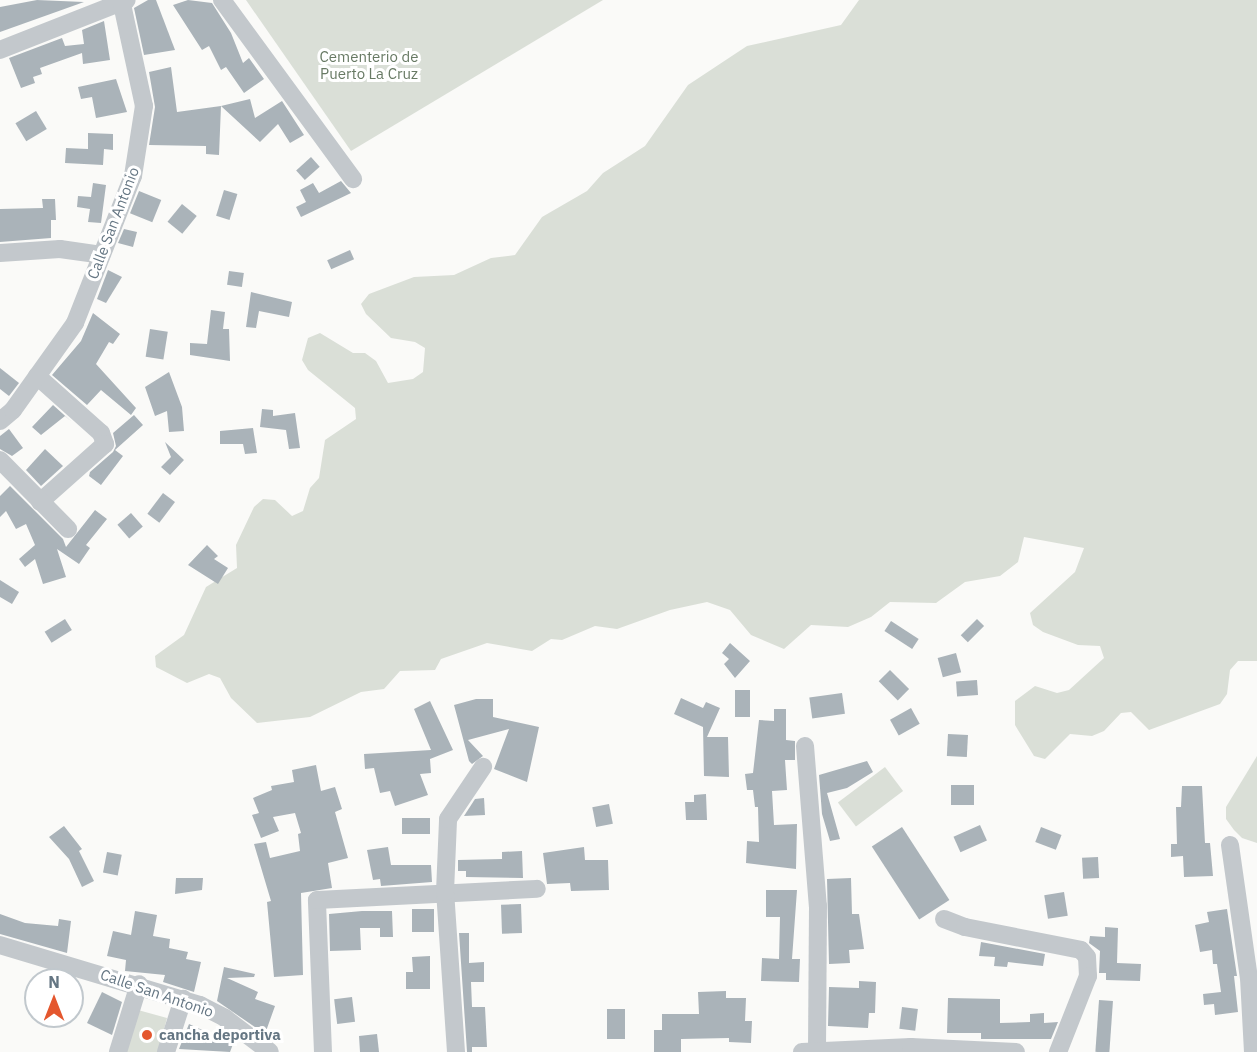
<!DOCTYPE html>
<html>
<head>
<meta charset="utf-8">
<style>
	body { margin:0 }
	#map { position:relative; width:1257px; height:1052px; overflow:hidden; background:#fafaf8; font-family:"IBM Plex Sans",sans-serif }
	div>[style] { position:absolute }
	[style*='--x'] { left:calc(var(--x)*1px); top:calc(var(--y)*1px); width:calc(var(--w)*1px); rotate:calc(var(--a)*1deg) }
	.green>* { inset:0; background:#dadfd7; transform-origin:0 0 }
	.building>* { inset:0; background:#aab3b9; transform-origin:0 0 }
	.minor>* { height:18px; margin:-9px; padding:0 9px; transform-origin:9px; border-radius:9px; background:#c3c8cc }
	.dots>* { width:16px; height:16px; translate:-50% -50%; box-sizing:border-box; border:3px solid #fff; border-radius:50% }
	span { translate:-50% -50%; white-space:nowrap; text-align:center; line-height:1.15; -webkit-text-stroke:6px #fff; paint-order:stroke }
	.park-label { font-size:15px; color:#687a64 }
	.street-label { font-size:15px; color:#657683 }
	.poi-label { font-size:15px; color:#657683; font-weight:700 }
	.left { translate:0 -50%; text-align:left }
	.north { position:absolute; left:24px; top:968px; width:60px; height:60px; box-sizing:border-box; background:#fff; border:2px solid #c1c8cd; border-radius:50%; rotate:0deg; font-size:16px; font-weight:700; line-height:24px; text-align:center; color:#657683 }
	.north::after { content:''; display:block; margin:auto; width:21px; height:27px; background:#e4572e; clip-path:polygon(50% 0,100% 100%,50% 72%,0 100%) }
</style>
</head>
<body>
<div id="map">
	<div class="green">
		<i style="clip-path:polygon(246px 0,603px 0,351px 151px)"></i>
		<i style="clip-path:polygon(859px 0,1257px 0,1257px 661px,1238px 661px,1230px 670px,1227px 694px,1220px 704px,1149px 730px,1131px 712px,1121px 713px,1104px 731px,1092px 736px,1070px 734px,1045px 759px,1034px 756px,1015px 725px,1015px 701px,1035px 686px,1057px 693px,1069px 690px,1104px 658px,1100px 646px,1078px 645px,1043px 632px,1033px 625px,1030px 613px,1075px 572px,1084px 548px,1024px 537px,1018px 562px,1000px 576px,965px 582px,936px 603px,890px 602px,871px 617px,848px 627px,811px 625px,784px 649px,751px 635px,730px 610px,707px 602px,670px 610px,617px 629px,595px 626px,562px 640px,551px 639px,532px 651px,487px 643px,441px 659px,435px 670px,400px 671px,384px 689px,361px 692px,310px 717px,257px 723px,231px 698px,220px 678px,209px 674px,187px 683px,156px 667px,155px 656px,184px 635px,206px 587px,237px 568px,236px 545px,254px 507px,263px 499px,275px 500px,292px 516px,303px 511px,310px 488px,319px 478px,325px 440px,356px 419px,355px 408px,308px 370px,302px 360px,308px 338px,320px 333px,353px 353px,365px 353px,376px 361px,388px 383px,413px 379px,423px 372px,425px 348px,415px 342px,391px 338px,366px 314px,361px 304px,369px 294px,414px 277px,454px 275px,491px 258px,515px 255px,542px 217px,587px 191px,603px 173px,645px 146px,688px 85px,747px 46px,841px 25px)"></i>
		<i style="clip-path:polygon(1257px 756px,1257px 843px,1242px 838px,1234px 830px,1226px 819px,1226px 807px)"></i>
		<i style="left:885px;top:767px;width:30px;height:59px;rotate:53deg"></i>
		<i style="clip-path:polygon(138px 1010px,167px 1018px,158px 1052px,126px 1052px)"></i>
	</div>
	<div class="building">
		<i style="clip-path:polygon(37px 0,84px 2px,0 32px,0 7px)"></i>
		<i style="clip-path:polygon(148px 0,156px 0,175px 50px,144px 55px,134px 8px)"></i>
		<i style="clip-path:polygon(188px 0,212px 3px,231px 33px,243px 63px,249px 58px,264px 79px,244px 93px,226px 67px,221px 70px,209px 46px,202px 50px,173px 5px)"></i>
		<i style="clip-path:polygon(104px 21px,110px 60px,83px 64px,82px 53px,40px 68px,42px 74px,33px 77px,35px 83px,21px 88px,9px 58px,62px 38px,65px 46px,84px 44px,82px 30px)"></i>
		<i style="clip-path:polygon(171px 67px,177px 112px,221px 106px,219px 155px,206px 154px,206px 146px,149px 145px,155px 107px,149px 72px)"></i>
		<i style="clip-path:polygon(116px 79px,127px 112px,96px 118px,92px 97px,81px 99px,78px 87px)"></i>
		<i style="clip-path:polygon(250px 99px,255px 118px,282px 101px,304px 135px,290px 143px,278px 124px,260px 142px,221px 106px)"></i>
		<i style="left:36px;top:111px;width:21px;height:24px;rotate:59deg"></i>
		<i style="clip-path:polygon(88px 133px,113px 134px,113px 150px,104px 149px,103px 165px,65px 163px,66px 148px,88px 149px)"></i>
		<i style="left:311px;top:157px;width:13px;height:20px;rotate:48deg"></i>
		<i style="clip-path:polygon(341px 181px,351px 193px,301px 217px,296px 207px,306px 202px,300px 190px,313px 183px,319px 193px)"></i>
		<i style="clip-path:polygon(93px 183px,106px 185px,101px 223px,88px 222px,90px 209px,77px 207px,78px 196px,91px 197px)"></i>
		<i style="left:224px;top:190px;width:14px;height:27px;rotate:17deg"></i>
		<i style="left:139px;top:191px;width:24px;height:24px;rotate:22deg"></i>
		<i style="clip-path:polygon(42px 199px,55px 199px,56px 220px,51px 220px,51px 238px,0 242px,0 209px,43px 208px)"></i>
		<i style="left:182px;top:204px;width:19px;height:23px;rotate:39deg"></i>
		<i style="clip-path:polygon(124px 229px,137px 232px,133px 247px,118px 243px)"></i>
		<i style="left:350px;top:250px;width:10px;height:25px;rotate:66deg"></i>
		<i style="clip-path:polygon(108px 270px,122px 277px,106px 303px,97px 299px)"></i>
		<i style="left:229px;top:271px;width:15px;height:14px;rotate:8deg"></i>
		<i style="clip-path:polygon(251px 292px,292px 302px,289px 317px,259px 311px,256px 328px,246px 327px)"></i>
		<i style="clip-path:polygon(211px 310px,225px 312px,223px 329px,229px 329px,230px 361px,190px 355px,190px 343px,207px 344px)"></i>
		<i style="clip-path:polygon(93px 313px,120px 334px,113px 344px,109px 342px,96px 364px,136px 408px,131px 415px,101px 390px,87px 405px,52px 375px,81px 341px)"></i>
		<i style="left:150px;top:329px;width:18px;height:28px;rotate:9deg"></i>
		<i style="clip-path:polygon(0 368px,19px 383px,9px 396px,0 389px)"></i>
		<i style="clip-path:polygon(169px 372px,182px 407px,184px 431px,169px 432px,167px 411px,155px 416px,145px 387px)"></i>
		<i style="clip-path:polygon(53px 405px,72px 422px,65px 416px,41px 435px,32px 427px)"></i>
		<i style="clip-path:polygon(262px 409px,273px 410px,273px 416px,295px 413px,300px 448px,289px 449px,286px 430px,260px 427px)"></i>
		<i style="clip-path:polygon(134px 415px,143px 425px,115px 450px,123px 456px,101px 485px,89px 476px,90px 472px,113px 452px,116px 446px,113px 433px)"></i>
		<i style="clip-path:polygon(253px 428px,257px 453px,245px 454px,243px 444px,220px 444px,220px 431px)"></i>
		<i style="clip-path:polygon(9px 429px,23px 448px,12px 456px,0 449px,0 436px)"></i>
		<i style="clip-path:polygon(165px 442px,184px 460px,170px 475px,161px 467px,171px 457px)"></i>
		<i style="clip-path:polygon(45px 449px,63px 466px,41px 486px,26px 470px)"></i>
		<i style="clip-path:polygon(10px 486px,63px 539px,66px 547px,95px 510px,107px 519px,86px 545px,90px 548px,79px 564px,57px 549px,66px 577px,43px 584px,35px 559px,25px 567px,19px 559px,35px 545px,26px 524px,16px 529px,6px 511px,0 517px,0 496px)"></i>
		<i style="left:163px;top:493px;width:15px;height:26px;rotate:37deg"></i>
		<i style="left:131px;top:513px;width:18px;height:18px;rotate:49deg"></i>
		<i style="clip-path:polygon(207px 545px,218px 556px,214px 559px,228px 568px,218px 584px,188px 565px)"></i>
		<i style="clip-path:polygon(0 580px,19px 592px,12px 604px,0 597px)"></i>
		<i style="left:65px;top:619px;width:13px;height:24px;rotate:58deg"></i>
		<i style="left:977px;top:619px;width:10px;height:23px;rotate:45deg"></i>
		<i style="left:891px;top:621px;width:33px;height:12px;rotate:33deg"></i>
		<i style="clip-path:polygon(730px 643px,750px 661px,735px 678px,724px 664px,729px 659px,722px 653px)"></i>
		<i style="left:956px;top:653px;width:20px;height:19px;rotate:75deg"></i>
		<i style="left:890px;top:670px;width:27px;height:16px;rotate:45deg"></i>
		<i style="left:977px;top:680px;width:15px;height:21px;rotate:86deg"></i>
		<i style="left:735px;top:690px;width:15px;height:27px"></i>
		<i style="left:842px;top:693px;width:21px;height:33px;rotate:82deg"></i>
		<i style="clip-path:polygon(681px 698px,703px 708px,706px 702px,720px 708px,707px 737px,728px 737px,729px 777px,704px 776px,703px 727px,674px 714px)"></i>
		<i style="clip-path:polygon(476px 699px,493px 699px,493px 717px,539px 727px,527px 782px,494px 769px,509px 729px,468px 740px,483px 756px,472px 764px,469px 761px,454px 705px)"></i>
		<i style="clip-path:polygon(430px 701px,453px 750px,430px 759px,431px 773px,420px 774px,428px 795px,395px 806px,390px 791px,380px 793px,374px 768px,365px 769px,364px 754px,431px 750px,414px 709px)"></i>
		<i style="left:911px;top:708px;width:18px;height:24px;rotate:61deg"></i>
		<i style="clip-path:polygon(774px 709px,786px 709px,786px 740px,795px 741px,795px 760px,785px 760px,787px 790px,772px 791px,774px 825px,797px 824px,796px 869px,746px 863px,747px 841px,759px 842px,758px 807px,755px 807px,753px 790px,747px 790px,745px 774px,753px 773px,759px 720px,774px 721px)"></i>
		<i style="left:948px;top:734px;width:20px;height:22px;rotate:3deg"></i>
		<i style="clip-path:polygon(867px 761px,873px 772px,847px 788px,827px 793px,840px 839px,830px 841px,822px 814px,819px 775px)"></i>
		<i style="clip-path:polygon(316px 765px,321px 791px,335px 787px,342px 809px,335px 812px,348px 858px,328px 863px,332px 888px,301px 893px,303px 975px,274px 977px,267px 902px,271px 901px,254px 844px,266px 842px,270px 858px,300px 851px,298px 834px,301px 833px,295px 813px,273px 817px,279px 831px,261px 838px,252px 815px,259px 813px,253px 798px,272px 790px,271px 786px,294px 782px,292px 770px)"></i>
		<i style="left:951px;top:785px;width:23px;height:20px"></i>
		<i style="clip-path:polygon(1182px 786px,1202px 786px,1205px 843px,1210px 843px,1213px 876px,1184px 877px,1183px 856px,1171px 857px,1171px 844px,1177px 844px,1176px 807px,1181px 807px)"></i>
		<i style="clip-path:polygon(706px 794px,707px 820px,686px 820px,685px 802px,694px 802px,694px 795px)"></i>
		<i style="clip-path:polygon(484px 798px,485px 815px,464px 816px,475px 799px)"></i>
		<i style="left:609px;top:804px;width:20px;height:17px;rotate:79deg"></i>
		<i style="left:430px;top:818px;width:16px;height:28px;rotate:90deg"></i>
		<i style="left:980px;top:825px;width:17px;height:29px;rotate:66deg"></i>
		<i style="clip-path:polygon(64px 826px,82px 849px,79px 851px,94px 881px,82px 887px,69px 859px,49px 837px)"></i>
		<i style="left:902px;top:827px;width:87px;height:36px;rotate:57deg"></i>
		<i style="left:1041px;top:827px;width:22px;height:16px;rotate:21deg"></i>
		<i style="clip-path:polygon(388px 847px,391px 865px,431px 865px,432px 882px,381px 886px,380px 879px,373px 880px,367px 850px)"></i>
		<i style="clip-path:polygon(584px 847px,585px 860px,608px 860px,609px 890px,571px 891px,570px 883px,547px 884px,543px 853px)"></i>
		<i style="clip-path:polygon(522px 851px,523px 878px,466px 877px,466px 871px,458px 871px,458px 860px,502px 859px,502px 852px)"></i>
		<i style="left:107px;top:852px;width:15px;height:21px;rotate:11deg"></i>
		<i style="left:1098px;top:857px;width:21px;height:16px;rotate:87deg"></i>
		<i style="clip-path:polygon(176px 878px,203px 878px,202px 890px,175px 894px)"></i>
		<i style="clip-path:polygon(851px 878px,852px 914px,859px 914px,864px 949px,849px 950px,850px 963px,829px 964px,827px 879px)"></i>
		<i style="clip-path:polygon(766px 890px,797px 890px,792px 959px,800px 959px,799px 982px,761px 981px,762px 958px,779px 959px,780px 917px,766px 917px)"></i>
		<i style="left:1064px;top:892px;width:24px;height:20px;rotate:81deg"></i>
		<i style="left:521px;top:904px;width:29px;height:20px;rotate:88deg"></i>
		<i style="left:412px;top:909px;width:22px;height:23px"></i>
		<i style="clip-path:polygon(1227px 909px,1237px 976px,1234px 976px,1238px 1012px,1215px 1015px,1214px 1004px,1204px 1005px,1203px 994px,1221px 992px,1217px 964px,1213px 964px,1212px 950px,1200px 952px,1195px 925px,1209px 922px,1207px 912px)"></i>
		<i style="clip-path:polygon(135px 911px,157px 915px,153px 936px,170px 939px,169px 948px,188px 952px,186px 959px,201px 962px,194px 992px,163px 982px,165px 975px,125px 971px,126px 960px,107px 956px,113px 931px,131px 935px)"></i>
		<i style="clip-path:polygon(362px 911px,392px 911px,393px 937px,380px 937px,380px 928px,360px 928px,361px 950px,330px 951px,329px 914px)"></i>
		<i style="clip-path:polygon(0 914px,25px 923px,58px 926px,59px 919px,71px 921px,67px 953px,0 934px)"></i>
		<i style="clip-path:polygon(1105px 927px,1118px 928px,1117px 963px,1141px 964px,1140px 981px,1106px 980px,1106px 973px,1099px 973px,1100px 951px,1089px 943px,1090px 936px,1105px 937px)"></i>
		<i style="clip-path:polygon(459px 933px,469px 933px,469px 963px,484px 962px,484px 982px,471px 982px,472px 1007px,485px 1007px,487px 1047px,472px 1047px,472px 1052px,467px 1052px)"></i>
		<i style="clip-path:polygon(981px 942px,1045px 954px,1043px 966px,1008px 962px,1007px 967px,994px 966px,995px 957px,979px 956px)"></i>
		<i style="clip-path:polygon(430px 956px,430px 989px,406px 989px,406px 972px,413px 972px,412px 957px)"></i>
		<i style="clip-path:polygon(224px 967px,255px 974px,254px 977px,227px 978px,258px 992px,255px 999px,275px 1006px,265px 1034px,217px 1001px)"></i>
		<i style="clip-path:polygon(859px 981px,876px 982px,875px 1013px,869px 1013px,868px 1028px,828px 1026px,829px 987px,859px 988px)"></i>
		<i style="clip-path:polygon(726px 991px,726px 998px,746px 998px,745px 1021px,752px 1021px,751px 1043px,729px 1042px,729px 1038px,681px 1039px,681px 1052px,654px 1052px,654px 1030px,662px 1030px,662px 1014px,699px 1014px,698px 992px)"></i>
		<i style="clip-path:polygon(102px 992px,122px 1002px,112px 1035px,87px 1023px)"></i>
		<i style="left:352px;top:997px;width:25px;height:18px;rotate:83deg"></i>
		<i style="clip-path:polygon(948px 998px,1000px 999px,1000px 1023px,1030px 1022px,1030px 1014px,1044px 1013px,1044px 1023px,1058px 1022px,1051px 1039px,981px 1039px,981px 1033px,947px 1033px)"></i>
		<i style="left:1099px;top:1000px;width:14px;height:52px;rotate:4deg"></i>
		<i style="left:902px;top:1007px;width:16px;height:22px;rotate:7deg"></i>
		<i style="left:607px;top:1009px;width:18px;height:30px"></i>
		<i style="clip-path:polygon(189px 1024px,233px 1044px,230px 1052px,179px 1049px)"></i>
		<i style="clip-path:polygon(377px 1034px,379px 1052px,360px 1052px,359px 1036px)"></i>
	</div>
	<div class="minor">
		<i style="--x:222;--y:0;--w:222;--a:53.8"></i>
		<i style="--x:0;--y:50;--w:136;--a:-21.5"></i>
		<i style="--x:0;--y:253;--w:60;--a:-3.8"></i>
		<i style="--x:60;--y:249;--w:42;--a:8.1"></i>
		<i style="--x:37;--y:376;--w:86;--a:41.7"></i>
		<i style="--x:101;--y:433;--w:12;--a:70"></i>
		<i style="--x:105;--y:444;--w:87;--a:138.3"></i>
		<i style="--x:0;--y:421;--w:17;--a:-40"></i>
		<i style="--x:13;--y:410;--w:107;--a:-54.5"></i>
		<i style="--x:75;--y:323;--w:158;--a:-68.5"></i>
		<i style="--x:133;--y:176;--w:71;--a:-81.1"></i>
		<i style="--x:144;--y:106;--w:108;--a:-102.2"></i>
		<i style="--x:0;--y:460;--w:97;--a:45.4"></i>
		<i style="--x:805;--y:746;--w:161;--a:85.4"></i>
		<i style="--x:818;--y:906;--w:145;--a:90.4"></i>
		<i style="--x:1230;--y:845;--w:134;--a:81.9"></i>
		<i style="--x:1249;--y:978;--w:74;--a:86.9"></i>
		<i style="--x:944;--y:919;--w:22;--a:21"></i>
		<i style="--x:965;--y:927;--w:118;--a:11.2"></i>
		<i style="--x:1081;--y:950;--w:9;--a:49"></i>
		<i style="--x:1087;--y:957;--w:19;--a:87"></i>
		<i style="--x:1088;--y:976;--w:82;--a:111.5"></i>
		<i style="--x:0;--y:945;--w:209;--a:16.7"></i>
		<i style="--x:200;--y:1005;--w:28;--a:27"></i>
		<i style="--x:225;--y:1018;--w:56;--a:37.1"></i>
		<i style="--x:118;--y:1052;--w:71;--a:-72.8"></i>
		<i style="--x:166;--y:1052;--w:56;--a:-72.2"></i>
		<i style="--x:323;--y:1052;--w:152;--a:-92.3"></i>
		<i style="--x:317;--y:900;--w:220;--a:-2.9"></i>
		<i style="--x:456;--y:1052;--w:160;--a:-93.9"></i>
		<i style="--x:445;--y:892;--w:73;--a:-87.6"></i>
		<i style="--x:448;--y:819;--w:63;--a:-56.1"></i>
		<i style="--x:802;--y:1052;--w:109;--a:-2.6"></i>
		<i style="--x:911;--y:1047;--w:105;--a:2.7"></i>
	</div>
	<div class="dots">
		<i style="left:147px;top:1035px;background:#e4572e"></i>
	</div>
	<div class="park-label">
		<span style="left:369px;top:65px">Cementerio de<br>Puerto La Cruz</span>
	</div>
	<div class="street-label">
		<span style="left:113px;top:223px;rotate:-69deg">Calle San Antonio</span>
		<span style="left:157px;top:993px;rotate:19deg">Calle San Antonio</span>
	</div>
	<div class="poi-label">
		<span class="left" style="left:159px;top:1035px">cancha deportiva</span>
	</div>
	<div class="north">N</div>
</div>
</body>
</html>
